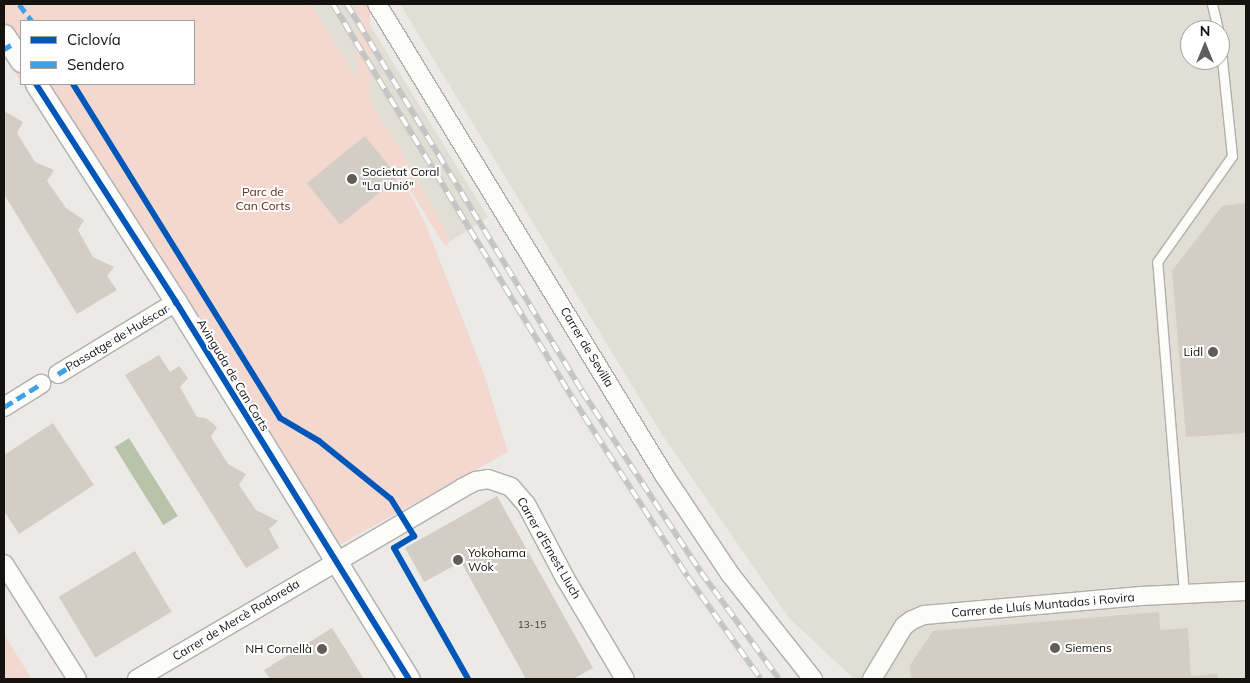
<!DOCTYPE html>
<html>
<head>
<meta charset="utf-8">
<style>
	body { margin:0 }
	#map { position:relative; width:1250px; height:683px; overflow:hidden; background:#eceae7; font-family:Mulish,sans-serif }
	div>[style] { position:absolute }
	[style*='--x'] { left:calc(var(--x)*1px); top:calc(var(--y)*1px); width:calc(var(--w)*1px); rotate:calc(var(--a)*1deg) }
	.built>* { inset:0; background:#e1ded5 }
	.green>* { inset:0; background:#f2d8cf; transform-origin:0 0 }
	.water>* { inset:0; background:#b7c4a9; transform-origin:0 0 }
	.building>* { inset:0; background:#d4cdc6; transform-origin:0 0 }
	.roads { filter:drop-shadow(1px 0 #b0afac) drop-shadow(-1px 0 #b0afac) drop-shadow(0 1px #b0afac) drop-shadow(0 -1px #b0afac) }
	.service>* { height:9px; margin:-4.5px; padding:0 4.5px; transform-origin:4.5px; border-radius:4.5px; background:#fcfcfb }
	.minor>* { height:18px; margin:-9px; padding:0 9px; transform-origin:9px; border-radius:9px; background:#fcfcfb }
	.tertiary>* { height:21px; margin:-10.5px; padding:0 10.5px; transform-origin:10.5px; border-radius:10.5px; background:#fcfcfb }
	.rail>* { height:5.5px; margin-top:-2.75px; transform-origin:0; background:repeating-linear-gradient(90deg,#fff 0 11px,#c4c4c2 0 22px); box-sizing:border-box; border-block:1px solid #c4c4c2 }
	.quiet>* { height:5px; margin-top:-2.5px; transform-origin:0; background:repeating-linear-gradient(90deg,#3da2ea 0 10px,transparent 0 15px) }
	.cycleway>* { height:6px; margin:-3px; padding:0 3px; transform-origin:3px; border-radius:3px; background:#0057b8 }
	.dots>* { width:14px; height:14px; translate:-50% -50%; box-sizing:border-box; border:2px solid #fff; border-radius:50% }
	span { translate:-50% -50%; white-space:nowrap; text-align:center; line-height:1.15; -webkit-text-stroke:4px #fff; paint-order:stroke }
	.number-label { font-size:10px; color:#44423e }
	.number-label span { -webkit-text-stroke-width:0 }
	.poi-label { font-size:12px; color:#141310 }
	.left { translate:0 -50%; text-align:left }
	.right { translate:-100% -50%; text-align:right }
	.park-label { font-size:12px; color:#632d19 }
	.street-label { font-size:12px; color:#141310 }
	.frame { position:absolute; inset:0; border:5px solid #141310; pointer-events:none }
	.legend { position:absolute; left:20px; top:20px; width:175px; height:65px; box-sizing:border-box; background:#fff; border:1px solid #a1a19f; margin:0; padding:6px 9px; list-style:none; font-size:15px; color:#141310 }
	.legend li { display:flex; align-items:center; gap:10px; height:25px }
	.legend b { width:25px; border:1px solid #a1a19f }
	.north { position:absolute; left:1180px; top:20px; width:50px; height:50px; box-sizing:border-box; background:#fff; border:1px solid #a1a19f; border-radius:50%; rotate:0deg; font-size:14px; font-weight:700; line-height:20px; text-align:center; color:#141310 }
	.north::after { content:''; display:block; margin:auto; width:18px; height:22px; background:#605e5b; clip-path:polygon(50% 0,100% 100%,50% 72%,0 100%) }
</style>
</head>
<body>
<div id="map">
	<div class="built">
		<i style="clip-path:polygon(311px 4px,357px 4px,488px 217px,451px 241px,406px 159px)"></i>
		<i style="clip-path:polygon(evenodd,400px 4px,1246px 4px,1246px 679px,854px 679px,788px 617px,661px 433px,400px 4px,1190px 30px,1220px 30px,1220px 60px,1190px 60px,1190px 30px)"></i>
	</div>
	<div class="green">
		<i style="clip-path:polygon(4px 4px,311px 4px,406px 159px,451px 241px,445px 246px,400px 174px,426px 225px,484px 374px,508px 452px,337px 546px,23px 84px,194px 84px,194px 21px,21px 21px,21px 82px,4px 56px)"></i>
		<i style="left:357px;top:4px;width:13px;height:250px"></i>
		<i style="clip-path:polygon(4px 634px,31px 678px,32px 679px,4px 679px)"></i>
	</div>
	<div class="water">
		<i style="left:129px;top:438px;width:92px;height:17px;rotate:58deg"></i>
	</div>
	<div class="building">
		<i style="clip-path:polygon(4px 111px,23px 122px,17px 133px,35px 162px,54px 170px,47px 181px,66px 208px,84px 220px,78px 230px,93px 257px,114px 267px,107px 276px,117px 290px,77px 314px,4px 194px)"></i>
		<i style="left:365px;top:136px;width:53px;height:75px;rotate:51deg"></i>
		<i style="clip-path:polygon(1246px 203px,1246px 433px,1186px 437px,1172px 271px,1222px 206px)"></i>
		<i style="clip-path:polygon(159px 355px,170px 372px,179px 366px,188px 378px,180px 387px,197px 417px,206px 418px,217px 427px,211px 437px,228px 464px,246px 474px,239px 485px,256px 510px,278px 521px,269px 529px,279px 548px,246px 568px,125px 375px)"></i>
		<i style="clip-path:polygon(53px 423px,94px 485px,19px 534px,4px 511px,4px 455px)"></i>
		<i style="clip-path:polygon(497px 496px,593px 668px,573px 679px,526px 679px,461px 562px,424px 582px,405px 548px)"></i>
		<i style="left:135px;top:551px;width:71px;height:89px;rotate:59deg"></i>
		<i style="clip-path:polygon(1159px 612px,1160px 630px,1188px 628px,1191px 676px,1217px 674px,1218px 679px,911px 679px,910px 665px,933px 631px)"></i>
		<i style="clip-path:polygon(332px 628px,364px 679px,270px 679px,264px 670px)"></i>
	</div>
	<div class="roads">
		<div class="service">
			<i style="--x:1212;--y:4;--w:27;--a:77"></i>
			<i style="--x:1184;--y:594;--w:333;--a:-94.6"></i>
			<i style="--x:1157;--y:262;--w:130;--a:-54.7"></i>
			<i style="--x:1232;--y:156;--w:117;--a:-95.9"></i>
		</div>
		<div class="minor">
			<i style="--x:377;--y:4;--w:552;--a:58.64"></i>
			<i style="--x:664;--y:475;--w:119;--a:56.3"></i>
			<i style="--x:730;--y:574;--w:134;--a:51.7"></i>
			<i style="--x:58;--y:374;--w:138;--a:-31.4"></i>
			<i style="--x:4;--y:407;--w:44;--a:-31.9"></i>
			<i style="--x:4;--y:564;--w:136;--a:57.6"></i>
			<i style="--x:137;--y:679;--w:377;--a:-30.4"></i>
			<i style="--x:462;--y:488;--w:16;--a:-27"></i>
			<i style="--x:476;--y:481;--w:12;--a:-9"></i>
			<i style="--x:488;--y:479;--w:24;--a:19"></i>
			<i style="--x:511;--y:487;--w:23;--a:49"></i>
			<i style="--x:526;--y:504;--w:84;--a:62.2"></i>
			<i style="--x:565;--y:578;--w:117;--a:59.3"></i>
			<i style="--x:872;--y:679;--w:62;--a:-58.9"></i>
			<i style="--x:904;--y:626;--w:10;--a:-37"></i>
			<i style="--x:912;--y:620;--w:13;--a:-23"></i>
			<i style="--x:924;--y:615;--w:218;--a:-5"></i>
			<i style="--x:1141;--y:596;--w:105;--a:-2.7"></i>
		</div>
		<div class="tertiary">
			<i style="--x:4;--y:35;--w:31;--a:57"></i>
			<i style="--x:36;--y:84;--w:259;--a:57.3"></i>
			<i style="--x:176;--y:302;--w:443;--a:58.3"></i>
		</div>
	</div>
	<div class="rail">
		<i style="--x:333;--y:4;--w:460;--a:58.7"></i>
		<i style="--x:572;--y:397;--w:214;--a:57.2"></i>
		<i style="--x:688;--y:577;--w:125;--a:54.4"></i>
		<i style="--x:347;--y:4;--w:453;--a:58.7"></i>
		<i style="--x:582;--y:391;--w:217;--a:56.7"></i>
		<i style="--x:701;--y:572;--w:132;--a:53.9"></i>
	</div>
	<div class="quiet">
		<i style="--x:19;--y:4;--w:21;--a:53"></i>
		<i style="--x:4;--y:49;--w:8;--a:-30"></i>
		<i style="--x:58;--y:374;--w:138;--a:-31.4"></i>
		<i style="--x:4;--y:407;--w:44;--a:-31.9"></i>
	</div>
	<div class="cycleway">
		<i style="--x:36;--y:84;--w:259;--a:57.3"></i>
		<i style="--x:176;--y:302;--w:443;--a:58.3"></i>
		<i style="--x:73;--y:84;--w:393;--a:58.2"></i>
		<i style="--x:280;--y:418;--w:45;--a:30.5"></i>
		<i style="--x:319;--y:441;--w:92;--a:38.9"></i>
		<i style="--x:391;--y:499;--w:44;--a:58.1"></i>
		<i style="--x:414;--y:536;--w:23;--a:149"></i>
		<i style="--x:394;--y:548;--w:150;--a:60.5"></i>
	</div>
	<div class="dots">
		<i style="left:352px;top:179px;background:#605e5b"></i>
		<i style="left:1213px;top:352px;background:#605e5b"></i>
		<i style="left:458px;top:560px;background:#605e5b"></i>
		<i style="left:1055px;top:648px;background:#605e5b"></i>
		<i style="left:322px;top:649px;background:#605e5b"></i>
	</div>
	<div class="number-label">
		<span style="left:532px;top:625px">13-15</span>
	</div>
	<div class="poi-label">
		<span class="left" style="left:362px;top:179px">Societat Coral<br>"La Unió"</span>
		<span class="right" style="left:1203px;top:352px">Lidl</span>
		<span class="left" style="left:468px;top:560px">Yokohama<br>Wok</span>
		<span class="left" style="left:1065px;top:648px">Siemens</span>
		<span class="right" style="left:312px;top:649px">NH Cornellà</span>
	</div>
	<div class="park-label">
		<span style="left:263px;top:199px">Parc de<br>Can Corts</span>
	</div>
	<div class="street-label">
		<span style="left:117px;top:338px;rotate:-31deg">Passatge de Huéscar</span>
		<span style="left:587px;top:347px;rotate:59deg">Carrer de Sevilla</span>
		<span style="left:233px;top:375px;rotate:59deg">Avinguda de Can Corts</span>
		<span style="left:549px;top:548px;rotate:60deg">Carrer d'Ernest Lluch</span>
		<span style="left:1043px;top:605px;rotate:-5deg">Carrer de Lluís Muntadas i Rovira</span>
		<span style="left:236px;top:620px;rotate:-31deg">Carrer de Mercè Rodoreda</span>
	</div>
	<div class="frame"></div>
	<ul class="legend">
	<li><b style="height:6px;background:#0057b8"></b>Ciclovía</li>
	<li><b style="height:6px;background:#3da2ea"></b>Sendero</li>
	</ul>
	<div class="north">N</div>
</div>
</body>
</html>
